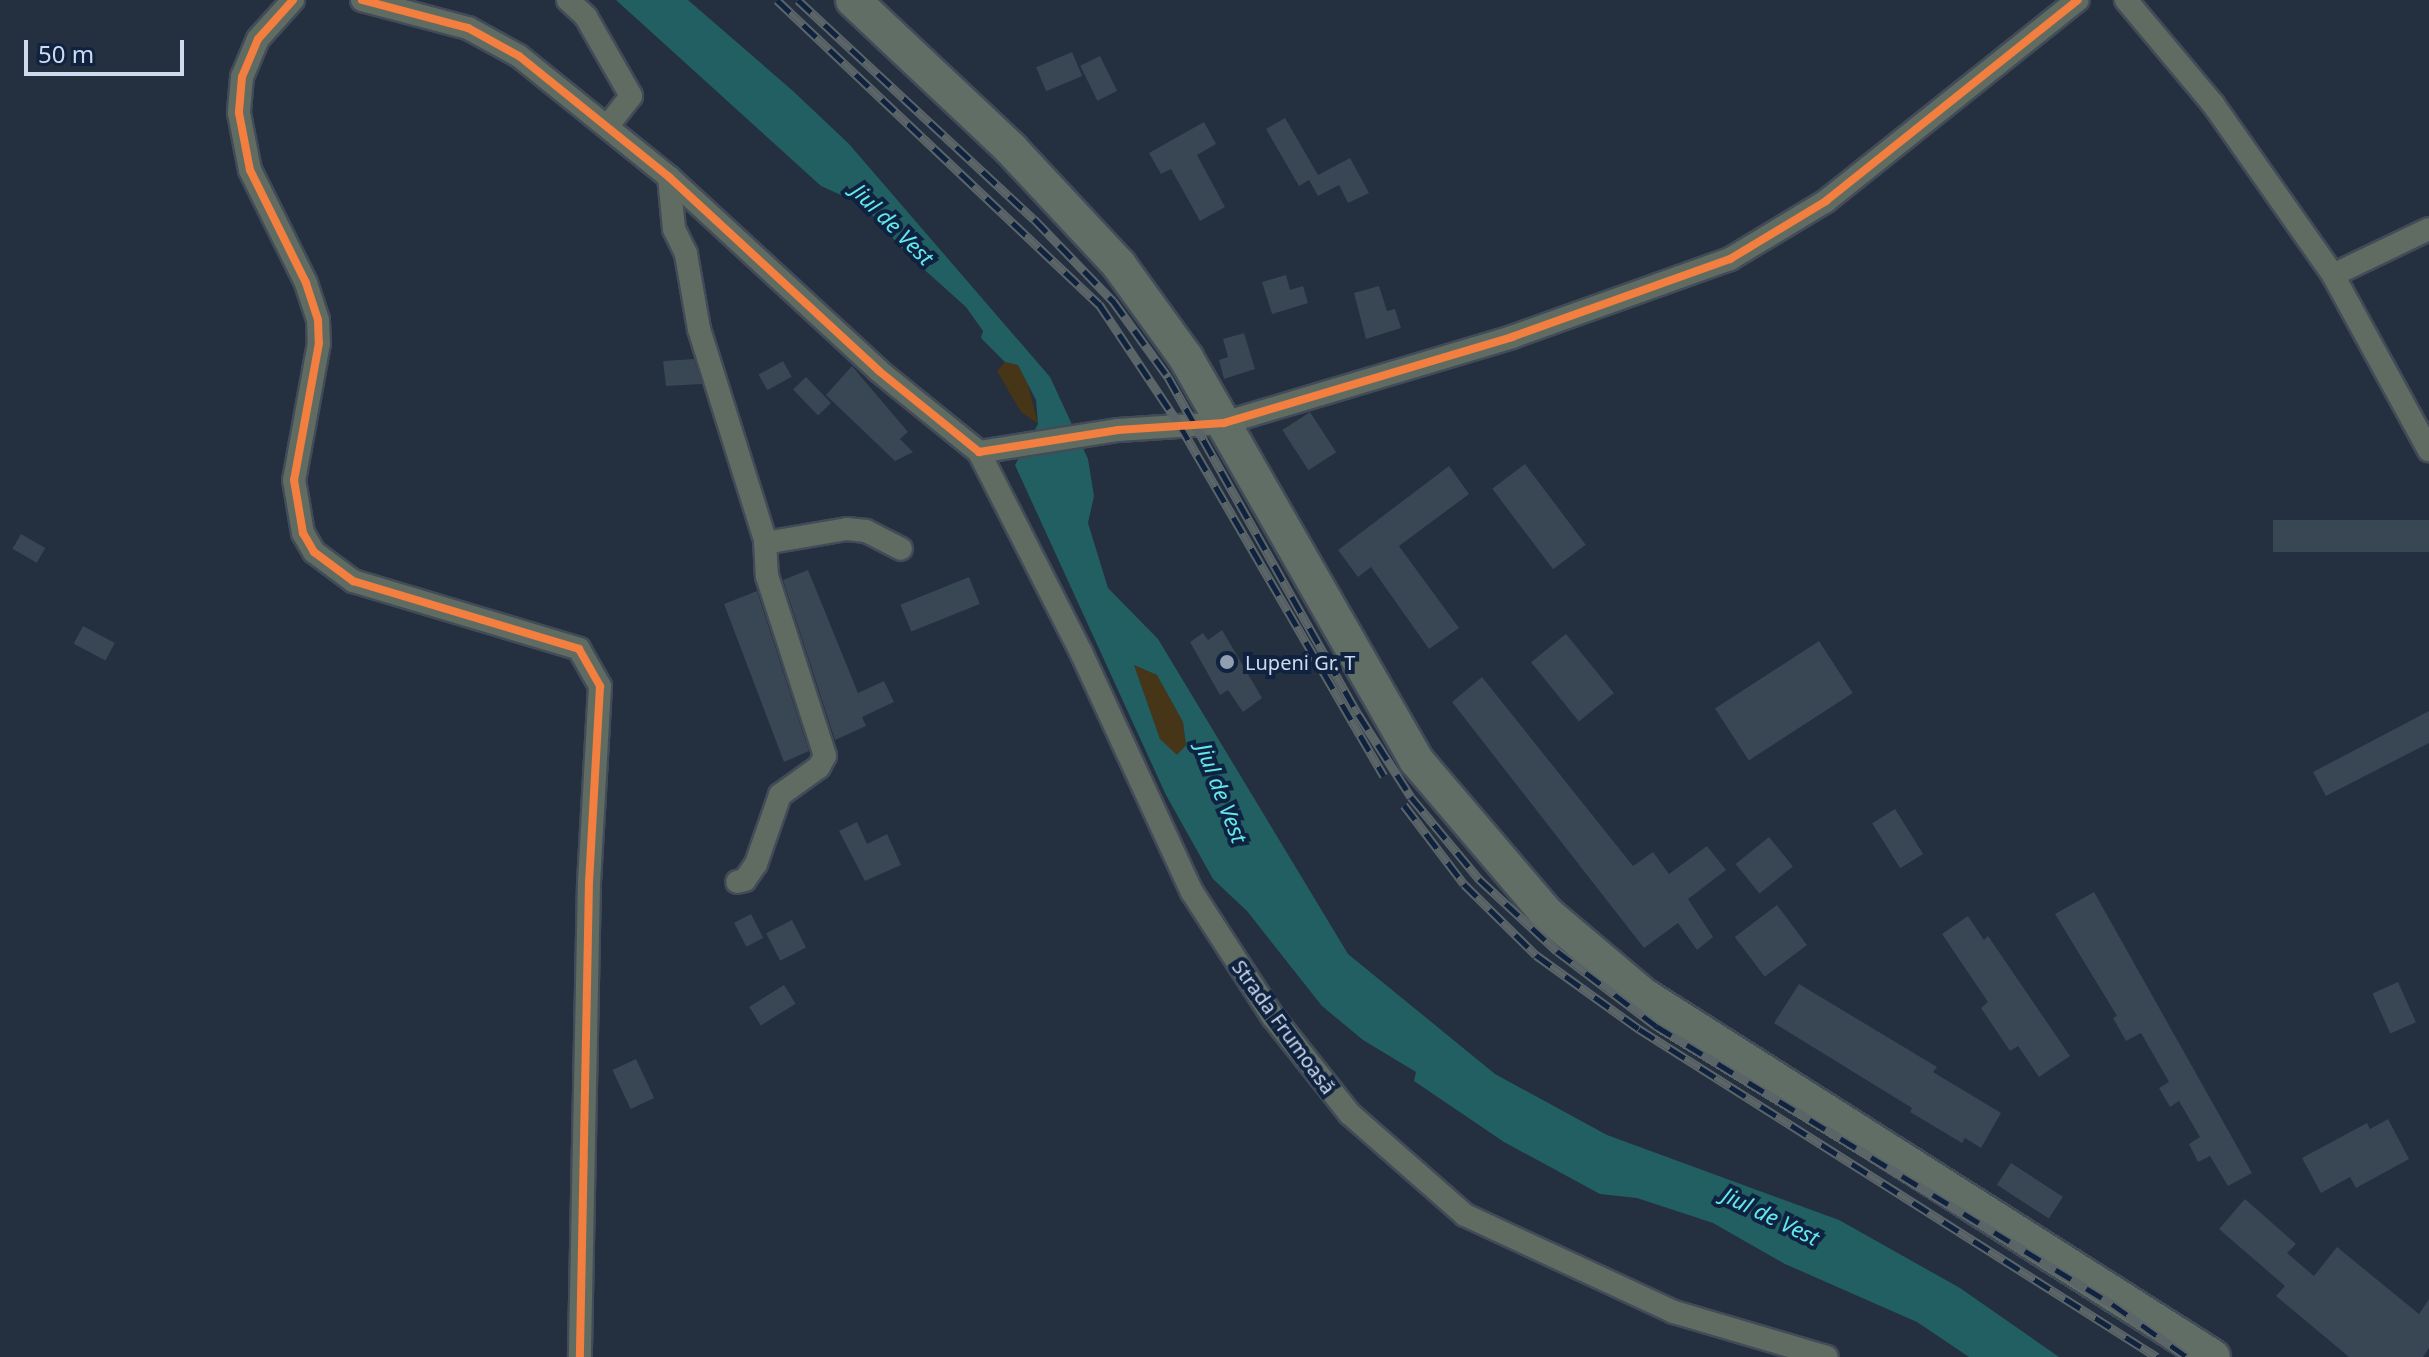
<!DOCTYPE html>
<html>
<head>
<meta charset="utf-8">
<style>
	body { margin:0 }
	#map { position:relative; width:2429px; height:1357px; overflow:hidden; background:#242f3f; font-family:"Noto Sans",sans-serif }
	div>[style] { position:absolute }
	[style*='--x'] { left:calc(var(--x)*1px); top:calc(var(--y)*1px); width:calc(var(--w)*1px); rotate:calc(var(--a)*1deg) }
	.green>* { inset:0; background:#463516 }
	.water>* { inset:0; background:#225f63 }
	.building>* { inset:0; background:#394653; transform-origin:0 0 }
	.roads { filter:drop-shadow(2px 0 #424b58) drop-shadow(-2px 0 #424b58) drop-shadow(0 2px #424b58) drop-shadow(0 -2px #424b58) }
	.minor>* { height:22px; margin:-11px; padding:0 11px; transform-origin:11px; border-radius:11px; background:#606c62 }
	.primary>* { height:34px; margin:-17px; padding:0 17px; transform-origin:17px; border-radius:17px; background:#606e66 }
	.rail>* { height:9px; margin-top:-4.5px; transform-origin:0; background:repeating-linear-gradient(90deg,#0f223f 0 18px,#5b6568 0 36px); box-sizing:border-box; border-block:2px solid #5b6568 }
	.cycleway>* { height:8px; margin:-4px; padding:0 4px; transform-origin:4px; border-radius:4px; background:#f27e40 }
	.dots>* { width:22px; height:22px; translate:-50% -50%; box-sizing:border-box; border:4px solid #0f223f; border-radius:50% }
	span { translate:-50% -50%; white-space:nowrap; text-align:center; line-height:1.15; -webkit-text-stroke:8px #0f223f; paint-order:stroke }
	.poi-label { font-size:20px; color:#cedbee }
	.left { translate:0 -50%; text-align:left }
	.street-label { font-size:20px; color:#cedbee }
	.water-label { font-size:22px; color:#62e8ed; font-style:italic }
	.scale { position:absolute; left:24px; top:40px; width:160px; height:36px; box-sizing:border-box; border:4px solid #cedbee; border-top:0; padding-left:10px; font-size:24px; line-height:28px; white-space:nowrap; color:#cedbee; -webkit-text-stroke:6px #0f223f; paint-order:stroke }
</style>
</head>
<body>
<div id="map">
	<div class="green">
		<i style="clip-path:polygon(1005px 362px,1018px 365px,1028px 384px,1038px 424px,1021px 412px,1009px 392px,997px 371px)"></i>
		<i style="clip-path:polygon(1134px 665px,1157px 675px,1183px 722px,1186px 745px,1177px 756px,1160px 739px)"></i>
	</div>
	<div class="water">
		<i style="clip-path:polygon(evenodd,616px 0,688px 0,793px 91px,849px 144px,1050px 377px,1088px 459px,1094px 496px,1088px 523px,1108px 588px,1158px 639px,1348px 954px,1495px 1074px,1607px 1135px,1839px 1220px,1960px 1288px,2059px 1357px,1969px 1357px,1917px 1322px,1785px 1264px,1713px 1223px,1637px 1198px,1600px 1194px,1504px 1142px,1414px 1081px,1416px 1072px,1363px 1040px,1322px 1006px,1247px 911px,1213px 879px,1166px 795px,1015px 465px,1038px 424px,1036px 400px,1018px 365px,1005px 362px,981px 338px,983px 331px,966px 307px,908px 255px,863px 205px,821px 186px,616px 0,1134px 665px,1157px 675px,1183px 722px,1186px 745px,1177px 755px,1160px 739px,1134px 665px)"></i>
	</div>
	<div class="building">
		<i style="left:1072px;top:52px;width:26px;height:39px;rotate:67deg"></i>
		<i style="left:1100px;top:56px;width:39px;height:22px;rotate:64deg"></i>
		<i style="clip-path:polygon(1285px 118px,1318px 175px,1350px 158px,1369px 193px,1348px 203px,1339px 185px,1318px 196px,1309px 180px,1299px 186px,1266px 129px)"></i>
		<i style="clip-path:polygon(1204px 122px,1216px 144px,1197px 155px,1225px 207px,1200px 221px,1171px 169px,1161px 174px,1149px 153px)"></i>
		<i style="clip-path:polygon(1286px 275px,1290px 290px,1303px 286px,1308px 303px,1272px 314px,1262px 282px)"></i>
		<i style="clip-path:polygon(1379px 286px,1387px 311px,1395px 309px,1401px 328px,1366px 339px,1354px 293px)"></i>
		<i style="clip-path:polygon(1244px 333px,1255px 369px,1224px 379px,1219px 360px,1228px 357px,1223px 339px)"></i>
		<i style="clip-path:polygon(694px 359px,702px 384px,666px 386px,663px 361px)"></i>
		<i style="left:783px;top:361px;width:18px;height:28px;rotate:61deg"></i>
		<i style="clip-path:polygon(852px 366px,908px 432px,900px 439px,913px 452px,895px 461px,826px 395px)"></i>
		<i style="left:806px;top:377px;width:36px;height:18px;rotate:46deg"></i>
		<i style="left:1310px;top:412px;width:48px;height:33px;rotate:57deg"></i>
		<i style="left:1525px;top:464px;width:101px;height:41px;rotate:53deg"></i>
		<i style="clip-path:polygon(1449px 466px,1469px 494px,1399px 546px,1459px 628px,1429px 649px,1371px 567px,1358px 577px,1338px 550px)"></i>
		<i style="left:2429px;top:520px;width:32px;height:156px;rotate:90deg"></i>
		<i style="left:21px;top:534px;width:28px;height:17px;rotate:30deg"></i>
		<i style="clip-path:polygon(808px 570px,858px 693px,884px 681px,894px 702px,862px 717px,866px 726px,835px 740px,783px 580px)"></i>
		<i style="left:969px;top:577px;width:29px;height:74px;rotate:68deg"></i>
		<i style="clip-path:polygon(757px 591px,809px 751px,784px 762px,724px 604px)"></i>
		<i style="left:83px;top:626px;width:36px;height:20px;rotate:28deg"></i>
		<i style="clip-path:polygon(1222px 630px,1262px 698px,1243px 712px,1228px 690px,1220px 695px,1190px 642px,1203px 633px,1208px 640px)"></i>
		<i style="left:1566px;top:634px;width:76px;height:45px;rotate:51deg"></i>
		<i style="left:1819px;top:641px;width:62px;height:124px;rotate:57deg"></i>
		<i style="clip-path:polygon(1482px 677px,1633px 866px,1653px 852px,1669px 874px,1707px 846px,1726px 870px,1688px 899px,1713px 937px,1697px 950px,1678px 923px,1644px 948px,1452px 702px)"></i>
		<i style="clip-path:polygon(2429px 711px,2429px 743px,2326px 796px,2313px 772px)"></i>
		<i style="left:1895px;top:809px;width:53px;height:27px;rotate:58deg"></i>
		<i style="clip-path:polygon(857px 822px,867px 844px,887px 834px,901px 865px,865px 881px,839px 831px)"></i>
		<i style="left:1769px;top:837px;width:38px;height:43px;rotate:51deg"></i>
		<i style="clip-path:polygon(2094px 892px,2252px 1173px,2228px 1186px,2210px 1156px,2198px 1162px,2189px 1144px,2200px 1137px,2179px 1101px,2170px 1107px,2159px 1088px,2169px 1082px,2141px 1033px,2126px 1041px,2113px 1018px,2117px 1016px,2055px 914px)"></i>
		<i style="left:1777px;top:905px;width:50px;height:53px;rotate:53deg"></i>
		<i style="left:751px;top:914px;width:27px;height:19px;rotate:63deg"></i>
		<i style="clip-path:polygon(1968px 916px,1984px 940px,1988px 936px,2070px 1056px,2039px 1077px,2018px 1046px,2010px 1051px,1981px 1008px,1988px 1002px,1942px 934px)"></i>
		<i style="left:792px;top:920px;width:31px;height:29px;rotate:63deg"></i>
		<i style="left:2398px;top:982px;width:44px;height:28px;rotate:66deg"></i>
		<i style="clip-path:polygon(1799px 984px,1937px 1067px,1933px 1072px,2001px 1113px,1981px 1148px,1965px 1138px,1962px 1143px,1910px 1112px,1912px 1108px,1774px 1023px)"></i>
		<i style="left:784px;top:985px;width:22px;height:41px;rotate:58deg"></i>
		<i style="left:636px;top:1059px;width:43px;height:26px;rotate:65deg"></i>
		<i style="clip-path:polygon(2388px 1119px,2409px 1159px,2356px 1188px,2350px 1177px,2321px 1193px,2302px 1158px,2367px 1123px,2370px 1129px)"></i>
		<i style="left:2011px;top:1163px;width:62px;height:26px;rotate:33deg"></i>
		<i style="clip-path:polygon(2245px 1199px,2296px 1244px,2287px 1253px,2314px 1276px,2337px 1247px,2419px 1314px,2429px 1299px,2429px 1348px,2423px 1357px,2349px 1357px,2276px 1296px,2285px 1286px,2219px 1229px)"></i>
	</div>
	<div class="roads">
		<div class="minor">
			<i style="--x:293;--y:0;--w:52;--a:131.9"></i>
			<i style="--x:258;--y:39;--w:41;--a:112.8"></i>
			<i style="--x:242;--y:77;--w:36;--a:95"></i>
			<i style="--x:239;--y:113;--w:58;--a:79.1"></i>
			<i style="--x:250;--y:170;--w:126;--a:63.6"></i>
			<i style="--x:306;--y:283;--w:39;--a:72"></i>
			<i style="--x:318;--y:320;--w:23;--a:88"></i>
			<i style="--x:319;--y:343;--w:139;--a:100.3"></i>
			<i style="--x:294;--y:480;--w:54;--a:80.4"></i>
			<i style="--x:303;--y:533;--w:22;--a:60"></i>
			<i style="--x:314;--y:552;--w:49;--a:36.6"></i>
			<i style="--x:353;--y:581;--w:236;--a:16.7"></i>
			<i style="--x:579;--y:649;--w:43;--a:60.4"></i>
			<i style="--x:600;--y:686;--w:195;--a:93.2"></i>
			<i style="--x:589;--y:881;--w:476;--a:91.1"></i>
			<i style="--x:362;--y:0;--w:110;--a:14.8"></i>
			<i style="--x:468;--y:28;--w:58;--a:28.8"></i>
			<i style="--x:519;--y:56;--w:193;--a:38.9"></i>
			<i style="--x:669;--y:177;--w:286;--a:42.7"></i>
			<i style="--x:879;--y:371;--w:129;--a:39"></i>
			<i style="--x:979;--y:452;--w:141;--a:-9"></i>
			<i style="--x:1118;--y:430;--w:106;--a:-3.8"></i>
			<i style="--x:1224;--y:423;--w:301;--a:-16.6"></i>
			<i style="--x:1512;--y:337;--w:232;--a:-19.7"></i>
			<i style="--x:1730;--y:259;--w:112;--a:-31.1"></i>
			<i style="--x:1826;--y:201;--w:322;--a:-38.6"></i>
			<i style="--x:568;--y:0;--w:25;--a:43"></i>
			<i style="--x:586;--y:17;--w:91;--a:60.3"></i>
			<i style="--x:631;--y:96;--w:37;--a:128"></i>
			<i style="--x:2126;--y:0;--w:136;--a:50.1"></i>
			<i style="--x:2213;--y:104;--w:209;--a:54.9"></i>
			<i style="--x:2333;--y:275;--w:200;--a:61.3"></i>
			<i style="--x:669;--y:177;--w:52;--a:84.5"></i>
			<i style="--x:674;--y:229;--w:28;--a:64"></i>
			<i style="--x:686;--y:254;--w:76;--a:80.2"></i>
			<i style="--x:699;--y:329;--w:221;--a:72.6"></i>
			<i style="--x:765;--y:540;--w:36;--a:87"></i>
			<i style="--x:767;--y:576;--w:189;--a:72.1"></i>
			<i style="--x:825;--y:756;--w:13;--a:119"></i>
			<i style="--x:819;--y:767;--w:48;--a:144.3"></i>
			<i style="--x:780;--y:795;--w:73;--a:109.2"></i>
			<i style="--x:756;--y:864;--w:19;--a:125"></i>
			<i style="--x:745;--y:880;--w:8;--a:166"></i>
			<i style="--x:2333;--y:275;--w:106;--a:-25.6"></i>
			<i style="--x:979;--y:452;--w:225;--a:63"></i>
			<i style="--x:1081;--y:652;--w:264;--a:65.2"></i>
			<i style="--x:1192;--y:892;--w:149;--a:57.1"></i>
			<i style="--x:1273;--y:1017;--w:124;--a:51.6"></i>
			<i style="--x:1350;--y:1114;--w:153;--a:41.3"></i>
			<i style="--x:1465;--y:1215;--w:230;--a:24.9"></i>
			<i style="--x:1674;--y:1312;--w:159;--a:16.4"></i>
			<i style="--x:765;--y:543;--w:83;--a:-9.7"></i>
			<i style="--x:847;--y:529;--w:19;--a:6"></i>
			<i style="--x:866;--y:531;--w:39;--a:27"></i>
		</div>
		<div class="primary">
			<i style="--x:853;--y:0;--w:217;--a:43.3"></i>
			<i style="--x:1011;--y:149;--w:158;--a:47"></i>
			<i style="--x:1119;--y:265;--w:115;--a:54.2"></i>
			<i style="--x:1186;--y:358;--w:463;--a:60.2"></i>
			<i style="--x:1416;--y:760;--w:201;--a:49.6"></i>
			<i style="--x:1546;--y:913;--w:127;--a:40.2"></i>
			<i style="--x:1643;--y:995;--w:675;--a:32.42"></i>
		</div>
	</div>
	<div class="rail">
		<i style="--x:777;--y:0;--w:443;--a:43.4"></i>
		<i style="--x:1099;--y:304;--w:144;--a:56.3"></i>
		<i style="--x:1179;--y:424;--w:407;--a:59.8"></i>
		<i style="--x:798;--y:0;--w:322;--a:42.9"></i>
		<i style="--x:1034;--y:219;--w:114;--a:46.1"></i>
		<i style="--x:1113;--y:301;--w:94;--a:54.1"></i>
		<i style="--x:1168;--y:377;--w:387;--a:60.6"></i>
		<i style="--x:1358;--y:714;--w:98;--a:57.4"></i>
		<i style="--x:1411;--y:797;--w:107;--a:50.3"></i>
		<i style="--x:1479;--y:879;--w:106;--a:42.7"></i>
		<i style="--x:1557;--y:951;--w:124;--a:37.1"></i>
		<i style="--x:1656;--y:1026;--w:534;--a:31.37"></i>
		<i style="--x:2112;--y:1304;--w:92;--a:35.2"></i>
		<i style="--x:1404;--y:805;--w:99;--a:52.8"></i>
		<i style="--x:1464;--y:884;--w:101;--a:44.6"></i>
		<i style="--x:1536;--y:955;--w:127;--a:35.7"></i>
		<i style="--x:1639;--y:1029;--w:613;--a:32.34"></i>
	</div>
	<div class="cycleway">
		<i style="--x:293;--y:0;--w:52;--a:131.9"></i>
		<i style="--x:258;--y:39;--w:41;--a:112.8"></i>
		<i style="--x:242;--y:77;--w:36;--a:95"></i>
		<i style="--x:239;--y:113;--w:58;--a:79.1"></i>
		<i style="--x:250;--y:170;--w:126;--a:63.6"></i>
		<i style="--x:306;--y:283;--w:39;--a:72"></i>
		<i style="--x:318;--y:320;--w:23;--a:88"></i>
		<i style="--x:319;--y:343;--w:139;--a:100.3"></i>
		<i style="--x:294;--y:480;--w:54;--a:80.4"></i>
		<i style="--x:303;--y:533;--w:22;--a:60"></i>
		<i style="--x:314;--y:552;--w:49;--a:36.6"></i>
		<i style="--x:353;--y:581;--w:236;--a:16.7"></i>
		<i style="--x:579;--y:649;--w:43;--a:60.4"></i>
		<i style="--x:600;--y:686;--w:195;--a:93.2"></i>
		<i style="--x:589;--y:881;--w:476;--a:91.1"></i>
		<i style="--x:362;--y:0;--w:110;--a:14.8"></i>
		<i style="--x:468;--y:28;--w:58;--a:28.8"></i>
		<i style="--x:519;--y:56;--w:193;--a:38.9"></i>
		<i style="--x:669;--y:177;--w:286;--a:42.7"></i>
		<i style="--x:879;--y:371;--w:129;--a:39"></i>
		<i style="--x:979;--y:452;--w:141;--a:-9"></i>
		<i style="--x:1118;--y:430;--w:106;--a:-3.8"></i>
		<i style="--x:1224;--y:423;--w:301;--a:-16.6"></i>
		<i style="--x:1512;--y:337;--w:232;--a:-19.7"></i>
		<i style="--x:1730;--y:259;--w:112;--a:-31.1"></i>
		<i style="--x:1826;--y:201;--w:322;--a:-38.6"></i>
	</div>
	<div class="dots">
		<i style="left:1227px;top:662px;background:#929fb1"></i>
	</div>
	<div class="poi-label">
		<span class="left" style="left:1245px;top:662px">Lupeni Gr. T</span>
	</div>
	<div class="street-label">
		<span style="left:1284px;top:1027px;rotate:54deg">Strada Frumoasă</span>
	</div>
	<div class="water-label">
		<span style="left:893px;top:224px;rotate:45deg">Jiul de Vest</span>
		<span style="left:1222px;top:793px;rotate:69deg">Jiul de Vest</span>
		<span style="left:1771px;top:1216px;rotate:26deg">Jiul de Vest</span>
	</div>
	<div class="scale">50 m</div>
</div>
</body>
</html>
